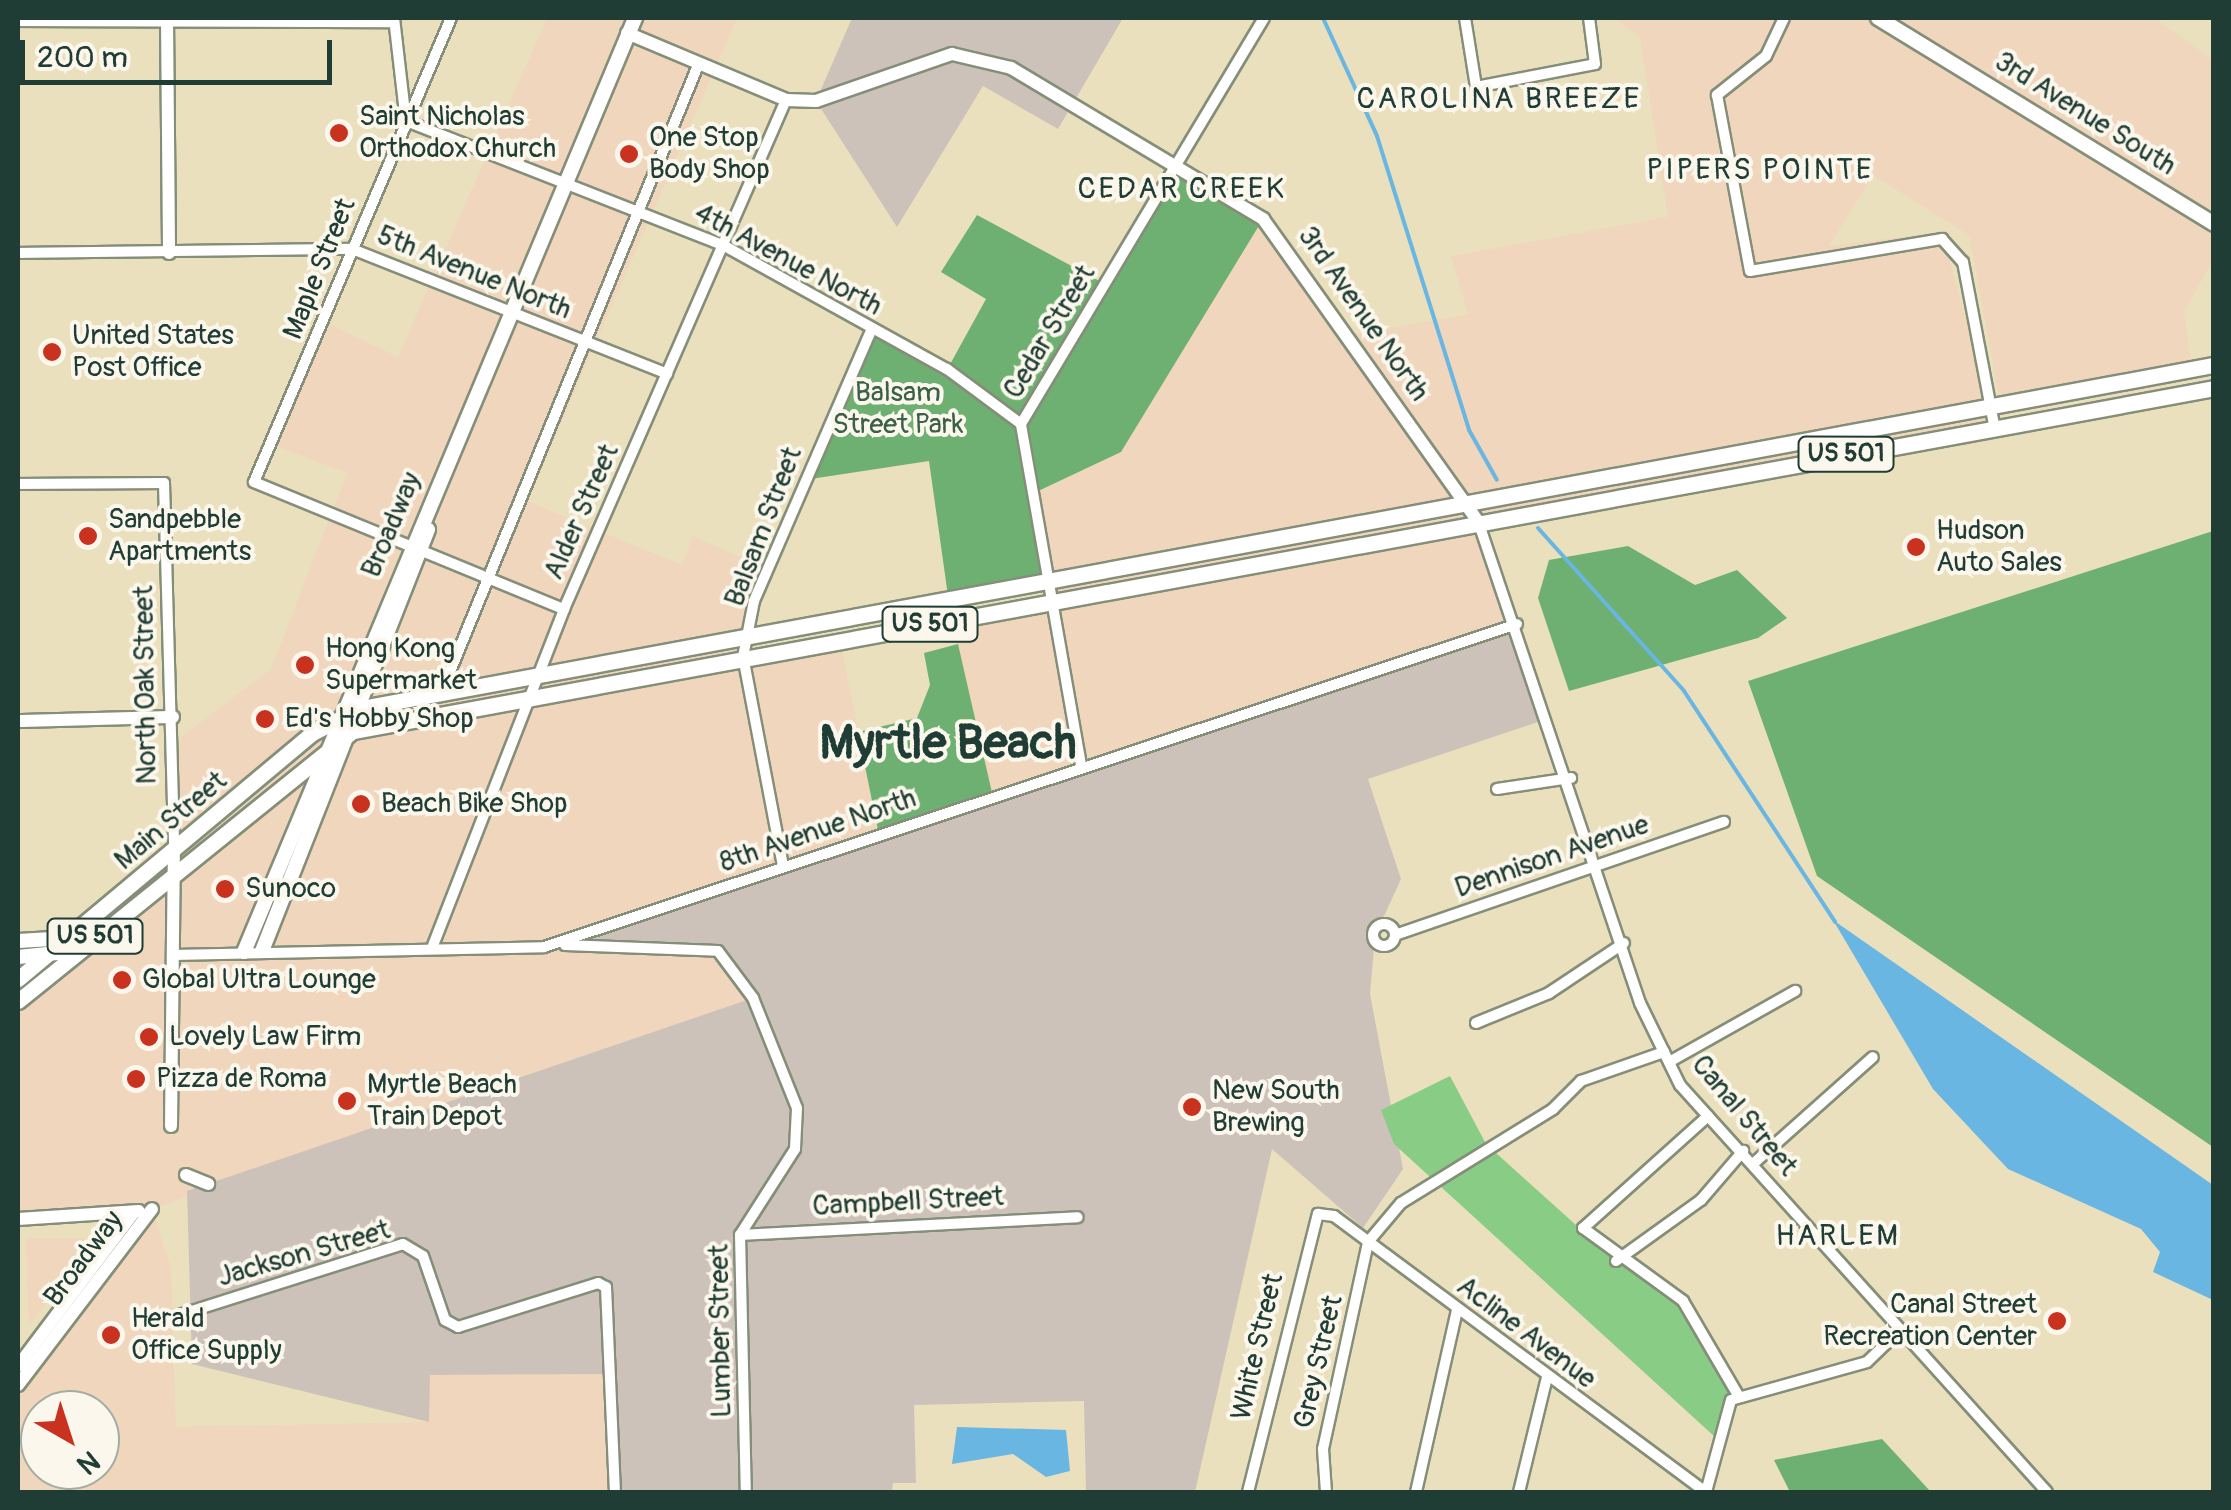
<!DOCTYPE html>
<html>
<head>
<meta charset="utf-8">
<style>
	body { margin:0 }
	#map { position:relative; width:2231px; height:1510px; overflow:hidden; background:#eae0bd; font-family:Pangolin,sans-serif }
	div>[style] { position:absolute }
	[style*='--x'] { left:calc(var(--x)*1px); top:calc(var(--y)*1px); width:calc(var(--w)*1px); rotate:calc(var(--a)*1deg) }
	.built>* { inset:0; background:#efd6bc }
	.industrial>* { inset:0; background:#cdc2b9 }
	.green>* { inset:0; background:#89cc85 }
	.forest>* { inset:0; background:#6eb072 }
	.water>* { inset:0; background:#69b6e2 }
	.stream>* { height:4px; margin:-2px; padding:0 2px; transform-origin:2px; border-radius:2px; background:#69b6e2 }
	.roads { filter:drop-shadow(2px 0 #848e78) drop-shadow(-2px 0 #848e78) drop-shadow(0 2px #848e78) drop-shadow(0 -2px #848e78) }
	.minor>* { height:10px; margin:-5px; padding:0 5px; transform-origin:5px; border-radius:5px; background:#fff }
	.minor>.ring { margin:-5px; padding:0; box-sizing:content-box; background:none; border:10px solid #fff; border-radius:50% }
	.tertiary>* { height:12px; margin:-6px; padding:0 6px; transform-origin:6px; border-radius:6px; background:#fff }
	.secondary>* { height:14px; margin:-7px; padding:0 7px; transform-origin:7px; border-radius:7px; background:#fff }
	.primary>* { height:15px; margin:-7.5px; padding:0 7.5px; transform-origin:7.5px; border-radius:7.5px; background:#fff }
	.dots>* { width:28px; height:28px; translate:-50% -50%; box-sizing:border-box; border:5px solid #fbf7ec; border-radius:50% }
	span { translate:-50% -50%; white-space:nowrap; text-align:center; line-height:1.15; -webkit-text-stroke:8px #fbf7ec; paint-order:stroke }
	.shield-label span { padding:2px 8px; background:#fbf7ec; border:2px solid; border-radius:8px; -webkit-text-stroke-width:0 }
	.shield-label { font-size:25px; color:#1f3d34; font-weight:700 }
	.street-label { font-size:28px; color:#1f3d34 }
	.poi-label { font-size:28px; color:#1f3d34 }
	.left { translate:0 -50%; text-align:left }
	.right { translate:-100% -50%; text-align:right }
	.park-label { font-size:28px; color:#3a6148 }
	.neighbourhood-label { font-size:30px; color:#1f3d34; letter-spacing:2.5px }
	.town-label { font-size:48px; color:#1f3d34; font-weight:700 }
	.frame { position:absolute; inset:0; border:20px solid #1f3d34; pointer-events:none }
	.north { position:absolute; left:20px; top:1390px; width:100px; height:100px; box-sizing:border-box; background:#fbf7ec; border:2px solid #a3ada2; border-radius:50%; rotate:141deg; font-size:28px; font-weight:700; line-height:40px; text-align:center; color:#1f3d34 }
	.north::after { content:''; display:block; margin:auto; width:35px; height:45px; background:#c8321e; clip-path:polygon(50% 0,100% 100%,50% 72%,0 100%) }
	.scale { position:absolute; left:20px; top:40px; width:312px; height:45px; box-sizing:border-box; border:5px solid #1f3d34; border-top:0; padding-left:12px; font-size:30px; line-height:35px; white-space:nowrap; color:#1f3d34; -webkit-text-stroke:8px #fbf7ec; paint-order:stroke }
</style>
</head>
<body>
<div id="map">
	<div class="built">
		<i style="clip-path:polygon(evenodd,547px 18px,737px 18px,527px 501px,682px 565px,693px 536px,767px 569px,743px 657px,840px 641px,879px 835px,718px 951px,753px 998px,152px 1209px,171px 1269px,176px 1427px,428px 1422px,430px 1375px,612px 1374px,615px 1492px,18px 1492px,18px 1383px,151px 1210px,18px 1219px,18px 1001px,174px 873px,180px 738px,271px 669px,347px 473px,273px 445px,323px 321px,398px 357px,547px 18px,40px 1410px,100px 1410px,100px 1470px,40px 1470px,40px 1410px)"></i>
		<i style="clip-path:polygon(1614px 18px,2154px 18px,2213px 60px,2213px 260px,2184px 312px,2192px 370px,2001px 406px,1969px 235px,1873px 175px,1829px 246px,1942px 232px,1994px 425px,1479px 522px,1518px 623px,993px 797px,952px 620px,1052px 600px,1034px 493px,1121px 452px,1263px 219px,1347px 336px,1468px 314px,1451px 256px,1668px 217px,1640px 37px)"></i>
		<i style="clip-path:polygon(26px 1238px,98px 1238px,29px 1325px)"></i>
	</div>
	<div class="industrial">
		<i style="clip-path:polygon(852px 18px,1123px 18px,1058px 129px,983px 86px,897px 227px,816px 101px)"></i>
		<i style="clip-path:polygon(1517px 624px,1550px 718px,1368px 779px,1401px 879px,1375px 936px,1370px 994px,1403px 1169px,1363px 1228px,1272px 1149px,1195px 1492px,1086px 1492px,1084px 1401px,914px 1405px,916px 1483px,893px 1483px,892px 1492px,621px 1492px,611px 1374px,430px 1375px,429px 1422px,192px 1364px,187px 1191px,753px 998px,718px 951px,555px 944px)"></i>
	</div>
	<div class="green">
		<i style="clip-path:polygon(1450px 1076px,1486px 1144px,1616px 1261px,1683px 1301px,1738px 1395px,1715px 1437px,1394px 1144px,1381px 1110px)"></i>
	</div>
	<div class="forest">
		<i style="clip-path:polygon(1172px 170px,1263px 219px,1121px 452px,1034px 493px,1050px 582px,949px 603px,929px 461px,804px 480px,871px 330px,948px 368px,986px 299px,941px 272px,977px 215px,1105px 284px)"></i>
		<i style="clip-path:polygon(2213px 531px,2214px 532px,2213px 1147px,1817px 876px,1748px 681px)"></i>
		<i style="clip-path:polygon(1628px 546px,1695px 585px,1737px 570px,1787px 618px,1758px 638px,1569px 691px,1538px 598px,1549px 560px)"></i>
		<i style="clip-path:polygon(958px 644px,993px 797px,879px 835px,858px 732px,917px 718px,930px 685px,924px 653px)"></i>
		<i style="clip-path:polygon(1882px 1439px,1931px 1492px,1790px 1492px,1774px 1460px)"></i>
	</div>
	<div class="water">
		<i style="clip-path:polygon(1833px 920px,2213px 1185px,2213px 1300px,2153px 1272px,2160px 1252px,2141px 1229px,2008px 1169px,1933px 1089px)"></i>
		<i style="clip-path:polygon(957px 1427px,1066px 1430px,1070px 1471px,1046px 1477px,1013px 1454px,952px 1464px)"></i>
	</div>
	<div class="stream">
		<i style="--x:1323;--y:18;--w:130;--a:65.4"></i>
		<i style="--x:1377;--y:136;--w:308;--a:72.6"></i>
		<i style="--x:1469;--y:430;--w:57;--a:60.8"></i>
		<i style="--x:1538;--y:528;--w:219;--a:48.1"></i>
		<i style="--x:1684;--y:691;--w:276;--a:56.8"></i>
	</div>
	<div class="roads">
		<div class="minor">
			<i style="--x:394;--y:18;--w:104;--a:83.4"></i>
			<i style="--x:406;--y:121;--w:340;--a:21.4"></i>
			<i style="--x:723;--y:245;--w:256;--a:29"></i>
			<i style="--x:947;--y:369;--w:92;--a:36.6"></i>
			<i style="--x:451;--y:18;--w:504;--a:113"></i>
			<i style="--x:254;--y:482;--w:335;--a:22.3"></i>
			<i style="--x:1465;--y:18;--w:70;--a:80.9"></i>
			<i style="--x:1476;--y:87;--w:121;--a:-10.9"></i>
			<i style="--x:1595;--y:64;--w:46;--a:-97.4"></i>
			<i style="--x:1784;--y:18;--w:42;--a:115.3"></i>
			<i style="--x:1766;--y:56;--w:63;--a:141.5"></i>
			<i style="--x:1717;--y:95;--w:179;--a:79.4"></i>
			<i style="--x:1750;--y:271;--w:195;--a:-9.5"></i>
			<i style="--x:1942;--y:239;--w:31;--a:48"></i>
			<i style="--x:1963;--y:262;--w:166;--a:79.2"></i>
			<i style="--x:18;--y:21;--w:375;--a:0.2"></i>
			<i style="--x:18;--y:253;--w:334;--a:-0.7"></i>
			<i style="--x:352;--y:249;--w:339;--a:21.6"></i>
			<i style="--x:18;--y:484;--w:146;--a:-0.4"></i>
			<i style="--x:164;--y:483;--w:367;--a:88.4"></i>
			<i style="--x:1478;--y:521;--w:508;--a:71.42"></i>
			<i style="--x:1640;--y:1003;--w:91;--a:64"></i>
			<i style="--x:1680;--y:1085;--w:548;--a:47.96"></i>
			<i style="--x:440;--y:696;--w:684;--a:-67.75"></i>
			<i style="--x:1081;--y:765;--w:346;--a:-100"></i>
			<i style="--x:1021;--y:424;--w:473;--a:-59.1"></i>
			<i style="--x:1497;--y:789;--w:75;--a:-8.5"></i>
			<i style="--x:783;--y:866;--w:213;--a:-100.8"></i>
			<i style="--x:743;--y:657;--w:57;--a:-78.9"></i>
			<i style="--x:754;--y:601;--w:295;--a:-66.6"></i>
			<i class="ring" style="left:1373px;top:924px;width:12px;height:12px"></i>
			<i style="--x:1395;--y:935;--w:348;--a:-19"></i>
			<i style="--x:565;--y:945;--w:153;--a:2.2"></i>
			<i style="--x:718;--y:951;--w:59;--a:53.3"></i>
			<i style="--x:753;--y:998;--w:118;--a:68.2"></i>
			<i style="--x:797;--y:1108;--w:41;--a:92.8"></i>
			<i style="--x:795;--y:1149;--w:102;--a:122.6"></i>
			<i style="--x:740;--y:1235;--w:257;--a:88.7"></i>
			<i style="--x:432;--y:948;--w:364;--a:-68.7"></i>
			<i style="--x:564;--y:609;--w:555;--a:-66.44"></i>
			<i style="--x:173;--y:955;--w:371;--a:-1.2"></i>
			<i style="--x:544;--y:947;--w:1025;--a:-18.36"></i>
			<i style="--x:1476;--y:1023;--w:79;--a:-22.3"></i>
			<i style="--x:1549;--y:993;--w:90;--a:-33.7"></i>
			<i style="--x:1669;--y:1062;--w:145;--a:-29.4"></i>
			<i style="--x:1708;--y:1116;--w:168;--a:138.1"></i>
			<i style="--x:1583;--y:1228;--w:124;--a:36.1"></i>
			<i style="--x:1683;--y:1301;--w:109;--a:59.7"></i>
			<i style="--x:1754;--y:1163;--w:159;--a:-41.7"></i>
			<i style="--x:740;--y:1235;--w:338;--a:-3"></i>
			<i style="--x:1616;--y:1261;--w:105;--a:-35.7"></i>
			<i style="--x:1701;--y:1200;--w:65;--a:-49.4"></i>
			<i style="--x:173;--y:1317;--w:241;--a:-17.6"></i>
			<i style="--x:403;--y:1244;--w:23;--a:31"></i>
			<i style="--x:423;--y:1256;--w:68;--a:71"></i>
			<i style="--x:445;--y:1320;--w:15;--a:28"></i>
			<i style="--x:458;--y:1327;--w:147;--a:-17.4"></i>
			<i style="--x:598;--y:1283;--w:9;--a:27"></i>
			<i style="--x:606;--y:1287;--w:205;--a:87.5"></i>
			<i style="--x:1248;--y:1492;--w:287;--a:-75.9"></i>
			<i style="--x:1318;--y:1214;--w:16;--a:7"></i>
			<i style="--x:1334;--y:1216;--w:463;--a:36.6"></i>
			<i style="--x:1326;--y:1492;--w:43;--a:-94"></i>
			<i style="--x:1323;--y:1449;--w:212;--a:-77.7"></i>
			<i style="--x:1368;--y:1242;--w:51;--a:-49.8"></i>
			<i style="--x:1401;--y:1203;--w:179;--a:-31.7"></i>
			<i style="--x:1553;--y:1109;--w:40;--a:-45"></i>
			<i style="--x:1581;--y:1081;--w:88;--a:-19.3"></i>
			<i style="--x:1416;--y:1492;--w:187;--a:-77.3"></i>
			<i style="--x:1519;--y:1492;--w:118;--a:-76.3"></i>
			<i style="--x:1706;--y:1492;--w:95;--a:-74.8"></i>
			<i style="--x:1731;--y:1400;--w:141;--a:-15.6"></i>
			<i style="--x:1867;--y:1362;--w:45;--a:-44.1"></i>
		</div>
		<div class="tertiary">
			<i style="--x:167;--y:18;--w:235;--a:89.5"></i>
			<i style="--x:627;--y:33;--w:173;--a:22.8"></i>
			<i style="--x:786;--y:100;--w:30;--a:2"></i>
			<i style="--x:816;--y:101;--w:144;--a:-19.1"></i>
			<i style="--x:952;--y:54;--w:61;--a:13.3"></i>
			<i style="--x:1011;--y:68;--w:294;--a:30.9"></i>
			<i style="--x:1263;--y:219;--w:371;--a:54.6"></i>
			<i style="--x:18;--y:721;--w:155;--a:-1.5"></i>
			<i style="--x:171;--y:1126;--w:272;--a:-89.4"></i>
			<i style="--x:186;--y:1175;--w:24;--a:22"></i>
			<i style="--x:18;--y:1219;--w:121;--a:-3.8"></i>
			<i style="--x:18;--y:1366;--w:193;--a:-53"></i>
			<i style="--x:18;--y:1385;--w:221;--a:-52.7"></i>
		</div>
		<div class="secondary">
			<i style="--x:1878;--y:18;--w:394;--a:31.5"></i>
			<i style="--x:18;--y:941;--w:51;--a:-3.4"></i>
			<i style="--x:262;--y:951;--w:453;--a:-68.5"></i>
			<i style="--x:244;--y:952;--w:1013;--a:-67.28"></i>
			<i style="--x:18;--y:957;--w:59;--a:-5.8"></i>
		</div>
		<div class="primary">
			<i style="--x:18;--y:979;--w:383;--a:-39.9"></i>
			<i style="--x:312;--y:733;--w:55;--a:-27"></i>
			<i style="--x:361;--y:708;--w:1884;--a:-10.49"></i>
			<i style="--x:18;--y:1001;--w:430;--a:-38.9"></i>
			<i style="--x:353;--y:731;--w:1892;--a:-10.44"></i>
		</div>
	</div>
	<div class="dots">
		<i style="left:339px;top:133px;background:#c8321e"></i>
		<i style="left:629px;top:154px;background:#c8321e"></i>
		<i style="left:52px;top:352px;background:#c8321e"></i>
		<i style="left:88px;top:536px;background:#c8321e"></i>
		<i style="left:1916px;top:547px;background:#c8321e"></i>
		<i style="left:305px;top:665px;background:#c8321e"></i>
		<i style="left:265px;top:719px;background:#c8321e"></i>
		<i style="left:361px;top:804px;background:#c8321e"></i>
		<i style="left:225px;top:889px;background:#c8321e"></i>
		<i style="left:122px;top:980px;background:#c8321e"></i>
		<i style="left:149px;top:1037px;background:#c8321e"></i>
		<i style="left:136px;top:1079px;background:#c8321e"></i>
		<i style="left:347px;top:1101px;background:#c8321e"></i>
		<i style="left:1192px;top:1107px;background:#c8321e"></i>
		<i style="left:2057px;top:1321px;background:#c8321e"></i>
		<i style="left:111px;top:1335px;background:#c8321e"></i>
	</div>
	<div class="shield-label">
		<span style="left:1846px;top:454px">US 501</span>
		<span style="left:930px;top:624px">US 501</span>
		<span style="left:95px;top:936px">US 501</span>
	</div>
	<div class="street-label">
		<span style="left:2085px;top:114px;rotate:32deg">3rd Avenue South</span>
		<span style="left:788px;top:260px;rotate:28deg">4th Avenue North</span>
		<span style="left:320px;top:269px;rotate:-68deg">Maple Street</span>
		<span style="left:474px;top:273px;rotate:22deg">5th Avenue North</span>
		<span style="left:1363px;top:314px;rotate:55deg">3rd Avenue North</span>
		<span style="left:1050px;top:332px;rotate:-59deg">Cedar Street</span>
		<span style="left:582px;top:512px;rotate:-66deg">Alder Street</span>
		<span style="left:392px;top:525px;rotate:-67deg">Broadway</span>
		<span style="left:764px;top:527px;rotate:-69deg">Balsam Street</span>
		<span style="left:146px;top:685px;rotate:-91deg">North Oak Street</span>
		<span style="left:171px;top:821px;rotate:-40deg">Main Street</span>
		<span style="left:818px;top:831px;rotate:-19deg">8th Avenue North</span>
		<span style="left:1552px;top:857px;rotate:-19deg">Dennison Avenue</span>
		<span style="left:1744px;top:1116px;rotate:50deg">Canal Street</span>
		<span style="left:908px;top:1202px;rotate:-3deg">Campbell Street</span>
		<span style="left:304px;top:1254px;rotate:-16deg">Jackson Street</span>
		<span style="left:84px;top:1259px;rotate:-53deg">Broadway</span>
		<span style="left:721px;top:1331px;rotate:-91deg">Lumber Street</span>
		<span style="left:1526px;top:1333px;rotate:37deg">Acline Avenue</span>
		<span style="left:1258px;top:1347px;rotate:-77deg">White Street</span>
		<span style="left:1319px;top:1362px;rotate:-77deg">Grey Street</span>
	</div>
	<div class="poi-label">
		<span class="left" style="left:359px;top:133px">Saint Nicholas<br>Orthodox Church</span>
		<span class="left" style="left:649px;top:154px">One Stop<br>Body Shop</span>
		<span class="left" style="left:72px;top:352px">United States<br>Post Office</span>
		<span class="left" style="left:108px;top:536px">Sandpebble<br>Apartments</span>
		<span class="left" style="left:1936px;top:547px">Hudson<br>Auto Sales</span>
		<span class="left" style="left:325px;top:665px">Hong Kong<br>Supermarket</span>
		<span class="left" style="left:285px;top:719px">Ed's Hobby Shop</span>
		<span class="left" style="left:381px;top:804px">Beach Bike Shop</span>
		<span class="left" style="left:245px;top:889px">Sunoco</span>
		<span class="left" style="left:142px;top:980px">Global Ultra Lounge</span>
		<span class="left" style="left:169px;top:1037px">Lovely Law Firm</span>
		<span class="left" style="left:156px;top:1079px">Pizza de Roma</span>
		<span class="left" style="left:367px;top:1101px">Myrtle Beach<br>Train Depot</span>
		<span class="left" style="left:1212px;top:1107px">New South<br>Brewing</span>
		<span class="right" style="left:2037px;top:1321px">Canal Street<br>Recreation Center</span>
		<span class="left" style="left:131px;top:1335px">Herald<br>Office Supply</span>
	</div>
	<div class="park-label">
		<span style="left:898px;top:409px">Balsam<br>Street Park</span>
	</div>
	<div class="neighbourhood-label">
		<span style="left:1499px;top:99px">CAROLINA BREEZE</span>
		<span style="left:1760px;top:170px">PIPERS POINTE</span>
		<span style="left:1182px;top:189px">CEDAR CREEK</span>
		<span style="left:1838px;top:1236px">HARLEM</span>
	</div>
	<div class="town-label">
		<span style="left:948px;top:744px">Myrtle Beach</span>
	</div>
	<div class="frame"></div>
	<div class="north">N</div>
	<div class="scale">200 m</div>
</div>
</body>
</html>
